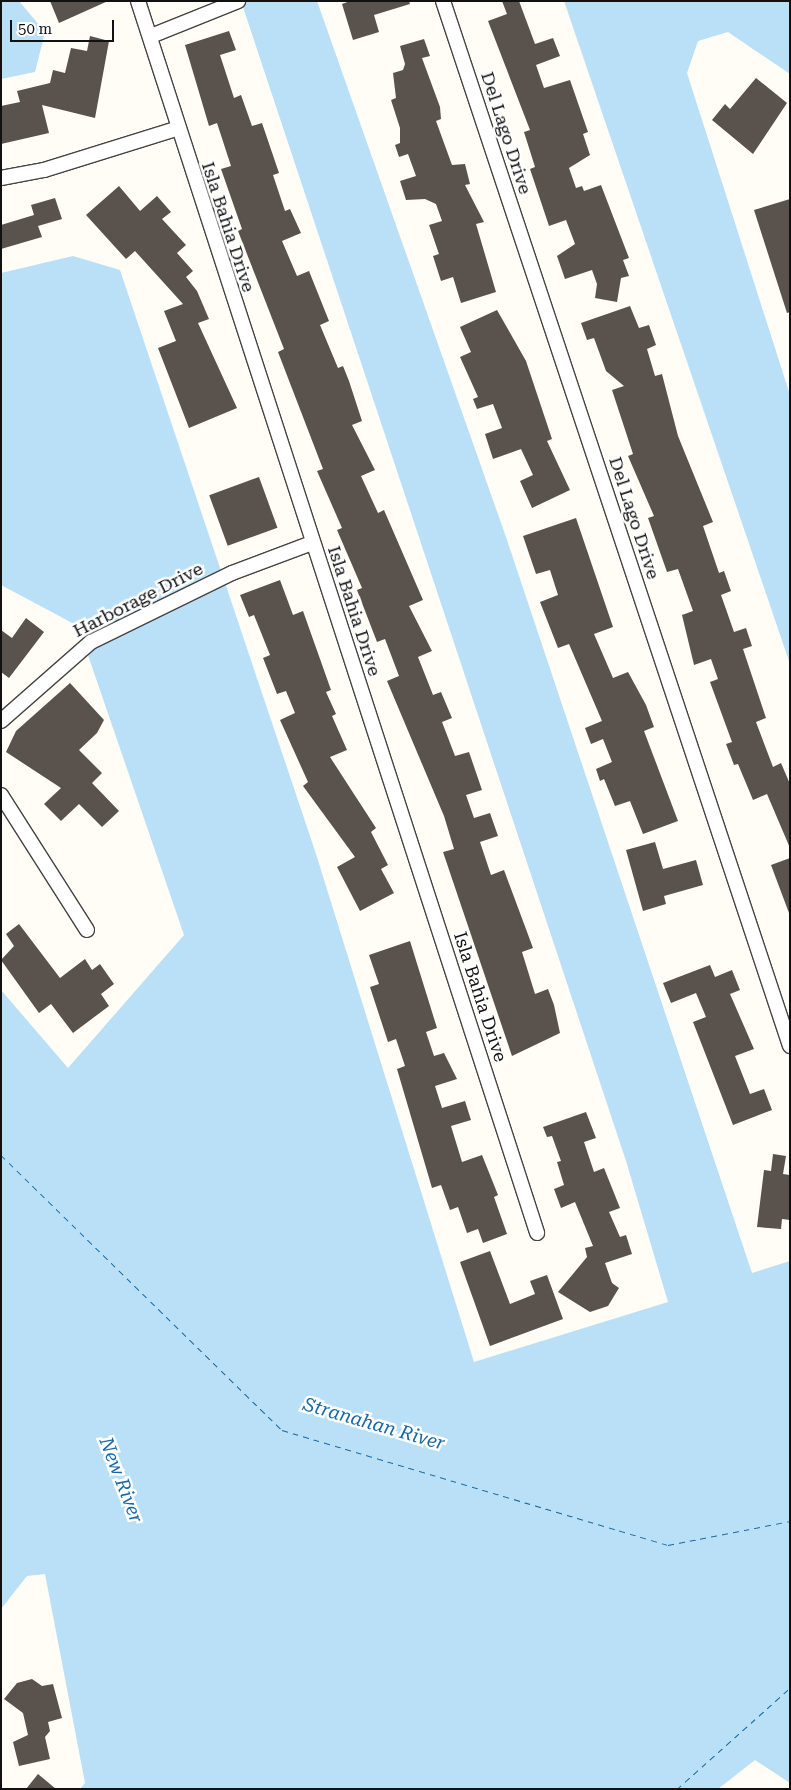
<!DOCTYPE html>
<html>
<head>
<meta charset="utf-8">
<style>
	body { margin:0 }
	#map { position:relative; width:791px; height:1790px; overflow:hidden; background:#fffdf5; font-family:"Roboto Serif",serif }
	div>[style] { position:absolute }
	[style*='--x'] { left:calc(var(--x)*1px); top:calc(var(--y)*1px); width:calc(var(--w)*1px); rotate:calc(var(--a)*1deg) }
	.water>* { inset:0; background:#b9e0f7 }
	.ferry>* { height:1px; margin-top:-0.5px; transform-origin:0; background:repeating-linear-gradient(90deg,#1768a6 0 6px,transparent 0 11px) }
	.building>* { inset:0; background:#5a524d; transform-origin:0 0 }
	.roads { filter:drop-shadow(1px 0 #444) drop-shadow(-1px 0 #444) drop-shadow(0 1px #444) drop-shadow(0 -1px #444) }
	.minor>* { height:14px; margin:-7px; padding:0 7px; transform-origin:7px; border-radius:7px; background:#fff }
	span { translate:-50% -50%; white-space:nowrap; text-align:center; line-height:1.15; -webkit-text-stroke:5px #fff; paint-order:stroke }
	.street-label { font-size:18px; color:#111 }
	.water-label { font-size:19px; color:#1768a6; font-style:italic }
	.frame { position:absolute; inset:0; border:2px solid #111; pointer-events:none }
	.scale { position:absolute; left:10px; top:20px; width:104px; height:22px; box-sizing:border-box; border:2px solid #111; border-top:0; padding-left:6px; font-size:15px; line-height:18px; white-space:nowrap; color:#111; -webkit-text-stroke:4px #fff; paint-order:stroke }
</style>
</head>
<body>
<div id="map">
	<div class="water">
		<i style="clip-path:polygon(1px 1px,19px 1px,45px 32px,35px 72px,1px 79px)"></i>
		<i style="clip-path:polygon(241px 1px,317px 1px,506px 537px,752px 1273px,790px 1261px,790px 1783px,755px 1760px,718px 1789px,80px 1789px,85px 1783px,45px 1574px,27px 1576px,1px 1609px,1px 990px,68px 1068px,184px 935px,78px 626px,1px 585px,1px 273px,73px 256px,120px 270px,316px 854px,474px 1362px,668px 1302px,626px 1161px)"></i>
		<i style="clip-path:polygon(564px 1px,790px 1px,790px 74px,728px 32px,698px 41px,687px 73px,790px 395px,790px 664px)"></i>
	</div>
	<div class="ferry">
		<i style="--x:1;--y:1155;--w:393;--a:44.4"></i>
		<i style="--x:282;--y:1430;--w:403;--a:16.6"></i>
		<i style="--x:668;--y:1545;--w:124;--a:-11.1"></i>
		<i style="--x:677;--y:1789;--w:152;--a:-41.8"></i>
	</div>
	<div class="building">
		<i style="clip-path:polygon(50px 1px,108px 1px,59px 23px)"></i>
		<i style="clip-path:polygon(350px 1px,409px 1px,410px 4px,374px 15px,379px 32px,353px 40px,342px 4px)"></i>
		<i style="clip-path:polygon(502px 1px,519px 1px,535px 44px,553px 38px,560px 56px,536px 65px,544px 88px,570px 80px,588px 132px,583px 134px,590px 155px,569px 168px,576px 188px,582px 186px,584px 191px,601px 185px,629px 258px,623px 260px,629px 276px,621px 278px,617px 302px,595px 298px,597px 284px,592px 270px,565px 279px,557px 256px,575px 244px,566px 220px,549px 226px,530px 169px,535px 167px,524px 132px,530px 130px,488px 21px,507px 14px)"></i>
		<i style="clip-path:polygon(229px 31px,236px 50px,220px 55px,234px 98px,241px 95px,252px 126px,262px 123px,279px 173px,273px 175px,285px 211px,290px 209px,301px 233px,282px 241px,297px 276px,309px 271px,329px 321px,320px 325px,338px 368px,343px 366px,349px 381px,362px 421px,352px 425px,375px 470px,361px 476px,378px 513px,384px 510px,423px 600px,409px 606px,432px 651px,418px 657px,433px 695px,441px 692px,452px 718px,442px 722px,455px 756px,469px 752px,482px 790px,466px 795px,474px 818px,490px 813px,498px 836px,480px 842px,491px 875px,504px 870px,533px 948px,522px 952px,535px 994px,548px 989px,554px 1005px,560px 1033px,512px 1056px,443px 852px,454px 849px,444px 816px,387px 681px,399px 676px,385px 639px,377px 642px,357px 590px,362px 588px,337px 530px,342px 528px,317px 471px,323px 469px,278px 352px,284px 349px,238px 231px,242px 229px,221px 169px,231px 166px,217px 123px,209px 126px,185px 45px)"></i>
		<i style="clip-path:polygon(90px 36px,109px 41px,95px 118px,42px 105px,49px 133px,1px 144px,1px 106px,20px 102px,17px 91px,50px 83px,53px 70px,65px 73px,71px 48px,87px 51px)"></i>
		<i style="clip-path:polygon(424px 39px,430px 56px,422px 58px,440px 107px,441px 119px,436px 121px,452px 165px,465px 164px,470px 184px,465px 185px,484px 222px,476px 224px,496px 292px,461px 303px,453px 277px,441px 281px,433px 256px,439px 254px,429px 225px,442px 221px,436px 204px,425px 199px,406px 200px,400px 181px,416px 176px,408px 154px,399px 157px,395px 145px,400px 143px,400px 128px,391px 100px,396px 98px,393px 73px,403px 70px,405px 64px,400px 46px)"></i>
		<i style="clip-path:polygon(756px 78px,787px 103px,753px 154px,712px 120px,725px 104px,730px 109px)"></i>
		<i style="clip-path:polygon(119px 186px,140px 211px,157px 196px,171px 212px,162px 219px,186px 245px,177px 253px,193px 271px,186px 277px,197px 291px,209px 319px,198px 323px,237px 408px,189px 428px,158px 348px,176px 341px,164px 311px,183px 304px,135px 251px,126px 259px,86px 215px)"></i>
		<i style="clip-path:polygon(55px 198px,62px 219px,38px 226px,42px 237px,1px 249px,1px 225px,34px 215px,31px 205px)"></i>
		<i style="clip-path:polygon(790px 199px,790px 312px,787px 313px,754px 210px)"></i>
		<i style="clip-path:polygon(630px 306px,639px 328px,649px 325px,656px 345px,647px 349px,655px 376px,662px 374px,678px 436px,713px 522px,703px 526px,719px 573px,724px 571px,731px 591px,721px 595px,734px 632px,746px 628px,752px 646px,743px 649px,766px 718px,756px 722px,773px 767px,781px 763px,790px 784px,790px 848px,767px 794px,753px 800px,738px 764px,734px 765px,726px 744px,732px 742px,710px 682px,718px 679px,711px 659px,694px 665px,682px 615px,693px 611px,678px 569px,667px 572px,648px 518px,654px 516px,628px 456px,633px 454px,612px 390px,624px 386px,606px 371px,594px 338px,587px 340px,581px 323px)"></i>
		<i style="clip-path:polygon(497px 310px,526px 361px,552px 439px,547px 441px,570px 490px,532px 508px,520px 481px,533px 475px,521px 449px,493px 459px,485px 434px,502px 428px,493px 404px,477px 409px,473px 399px,478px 397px,460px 357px,471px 352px,460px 327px)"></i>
		<i style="left:259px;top:477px;width:54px;height:53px;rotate:70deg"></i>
		<i style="clip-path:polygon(576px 518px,613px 627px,594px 634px,613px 678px,628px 672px,646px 705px,654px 727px,644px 731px,678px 821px,643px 834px,630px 801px,615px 806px,604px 779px,600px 781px,596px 769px,612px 762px,603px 739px,591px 744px,585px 728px,602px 721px,569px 644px,558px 648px,540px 602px,558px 595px,550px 570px,536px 574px,523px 536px)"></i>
		<i style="clip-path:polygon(280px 580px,293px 615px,303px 611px,331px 690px,326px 692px,336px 714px,332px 716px,347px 750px,330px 757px,376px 828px,371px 832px,388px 865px,381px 869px,394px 893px,360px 911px,337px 867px,355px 857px,303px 786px,308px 782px,280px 720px,295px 713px,286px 691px,277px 694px,263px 658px,270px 655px,254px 615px,249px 617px,240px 595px)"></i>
		<i style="clip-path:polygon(26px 618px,44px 632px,9px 678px,1px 672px,1px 630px,12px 638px)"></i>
		<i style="clip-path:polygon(70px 683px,104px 720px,97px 733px,79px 750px,102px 773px,92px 783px,119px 811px,102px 827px,79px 804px,61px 821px,44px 804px,61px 788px,6px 752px,16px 731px)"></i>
		<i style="clip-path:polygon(655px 842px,663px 869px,696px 860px,703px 885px,664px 896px,666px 904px,643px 911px,626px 850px)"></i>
		<i style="clip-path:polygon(790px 858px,790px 913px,789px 913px,771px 865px)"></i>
		<i style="clip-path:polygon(19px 924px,60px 978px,85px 959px,92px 970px,100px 964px,114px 984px,101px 994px,109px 1006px,73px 1033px,51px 1004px,39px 1013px,1px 960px,14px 946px,6px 934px)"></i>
		<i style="clip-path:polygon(410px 941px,437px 1028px,426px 1032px,434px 1056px,444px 1053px,457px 1079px,435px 1086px,442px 1108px,465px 1101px,471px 1120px,451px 1126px,462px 1162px,482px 1155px,498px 1195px,494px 1197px,507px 1234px,483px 1243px,478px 1229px,467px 1233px,458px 1207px,450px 1210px,441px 1185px,432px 1188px,397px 1069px,405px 1066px,396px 1039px,388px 1042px,370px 987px,379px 984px,369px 955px)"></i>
		<i style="clip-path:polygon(710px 965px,715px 977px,732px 970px,740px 990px,730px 994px,754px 1049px,735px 1056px,750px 1094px,764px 1089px,772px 1110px,733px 1125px,693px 1022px,706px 1017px,696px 993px,671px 1003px,663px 983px)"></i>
		<i style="clip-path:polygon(586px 1112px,596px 1138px,584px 1142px,594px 1172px,604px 1168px,620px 1208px,609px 1212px,620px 1237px,626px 1235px,632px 1254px,605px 1263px,612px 1283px,619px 1288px,608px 1306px,590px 1312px,558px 1292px,587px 1257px,585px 1248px,593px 1246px,575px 1202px,561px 1208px,554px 1189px,564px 1185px,557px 1162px,561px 1161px,552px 1136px,547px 1137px,543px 1127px)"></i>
		<i style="clip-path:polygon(773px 1154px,786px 1156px,783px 1174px,790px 1175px,790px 1220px,782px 1219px,781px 1229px,757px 1227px,764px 1170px,771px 1171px)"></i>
		<i style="clip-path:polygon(490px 1251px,510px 1304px,535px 1294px,530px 1281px,547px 1275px,563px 1319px,490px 1346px,460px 1262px)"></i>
		<i style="clip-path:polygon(32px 1679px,42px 1686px,53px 1684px,62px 1718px,48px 1722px,50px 1731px,45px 1737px,50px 1759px,19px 1766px,13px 1742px,28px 1735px,23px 1713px,4px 1699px,17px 1683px)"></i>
		<i style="clip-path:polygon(38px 1774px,56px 1789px,26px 1789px)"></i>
	</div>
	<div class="roads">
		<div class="minor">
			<i style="--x:138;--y:1;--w:1295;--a:72.05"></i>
			<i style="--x:443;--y:1;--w:1101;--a:71.63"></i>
			<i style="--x:151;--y:36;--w:94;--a:-21.9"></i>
			<i style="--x:1;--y:178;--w:44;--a:-10.5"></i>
			<i style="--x:44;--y:170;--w:138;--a:-17.3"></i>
			<i style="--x:1;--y:721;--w:120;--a:-41.3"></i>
			<i style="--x:91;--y:642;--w:157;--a:-26.1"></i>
			<i style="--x:232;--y:573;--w:85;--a:-20.6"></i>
			<i style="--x:1;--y:795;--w:160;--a:57.5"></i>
		</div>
	</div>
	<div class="street-label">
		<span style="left:506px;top:133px;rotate:72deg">Del Lago Drive</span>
		<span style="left:228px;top:227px;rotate:72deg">Isla Bahia Drive</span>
		<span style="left:634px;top:518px;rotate:72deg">Del Lago Drive</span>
		<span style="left:138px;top:600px;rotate:-27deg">Harborage Drive</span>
		<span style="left:354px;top:611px;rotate:72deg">Isla Bahia Drive</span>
		<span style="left:480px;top:997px;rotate:72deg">Isla Bahia Drive</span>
	</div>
	<div class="water-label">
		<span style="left:374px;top:1424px;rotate:16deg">Stranahan River</span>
		<span style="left:121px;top:1480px;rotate:69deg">New River</span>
	</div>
	<div class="frame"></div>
	<div class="scale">50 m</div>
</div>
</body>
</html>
